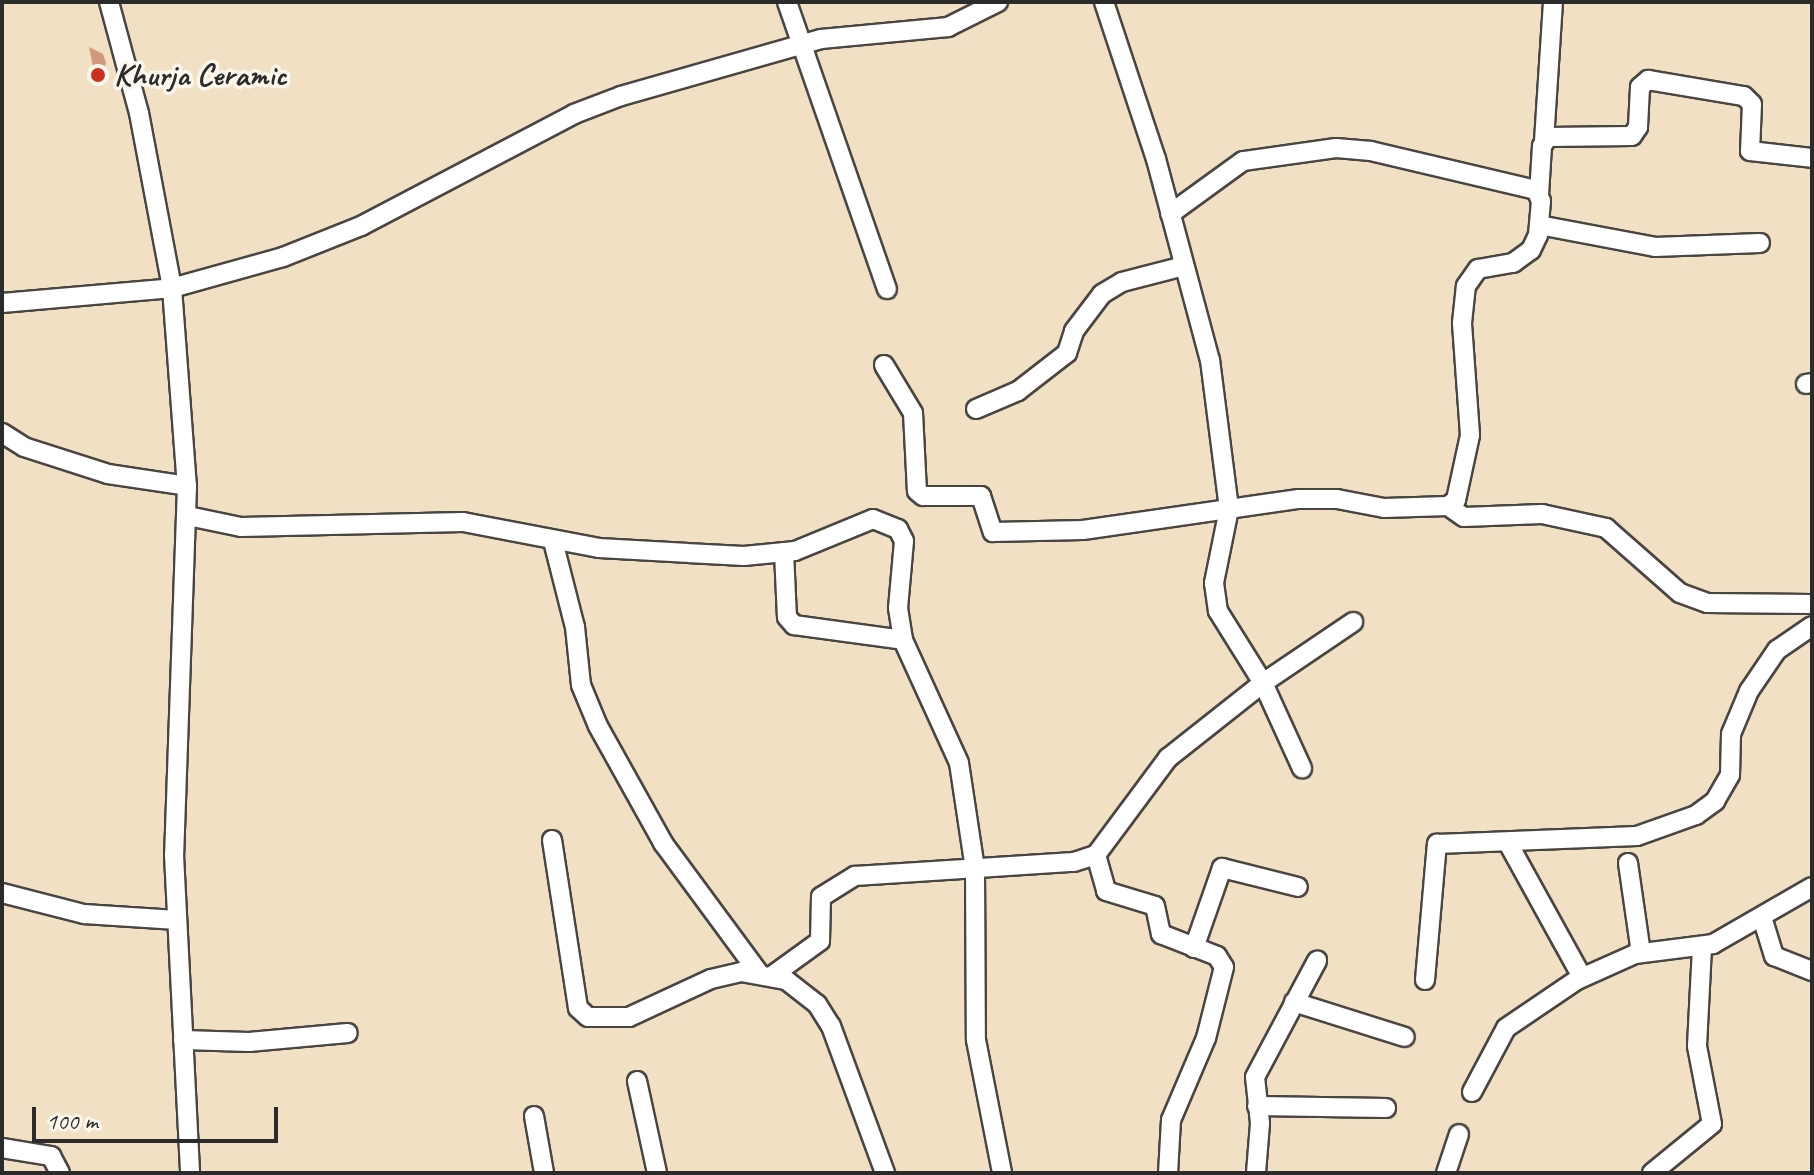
<!DOCTYPE html>
<html>
<head>
<meta charset="utf-8">
<style>
	body { margin:0 }
	#map { position:relative; width:1814px; height:1175px; overflow:hidden; background:#f2e0c4; font-family:Caveat,sans-serif }
	div>[style] { position:absolute }
	[style*='--x'] { left:calc(var(--x)*1px); top:calc(var(--y)*1px); width:calc(var(--w)*1px); rotate:calc(var(--a)*1deg) }
	.building>* { inset:0; background:#d0997b }
	.roads { filter:drop-shadow(2px 0 #494642) drop-shadow(-2px 0 #494642) drop-shadow(0 2px #494642) drop-shadow(0 -2px #494642) }
	.minor>* { height:18px; margin:-9px; padding:0 9px; transform-origin:9px; border-radius:9px; background:#fff }
	.dots>* { width:22px; height:22px; translate:-50% -50%; box-sizing:border-box; border:4px solid #fbf7ec; border-radius:50% }
	span { translate:-50% -50%; white-space:nowrap; text-align:center; line-height:1.15; -webkit-text-stroke:7px #fbf7ec; paint-order:stroke }
	.poi-label { font-size:32px; color:#2b2b2b; font-weight:700 }
	.left { translate:0 -50%; text-align:left }
	.frame { position:absolute; inset:0; border:4px solid #2b2b2b; pointer-events:none }
	.scale { position:absolute; left:32px; top:1107px; width:246px; height:36px; box-sizing:border-box; border:4px solid #2b2b2b; border-top:0; padding-left:10px; font-size:24px; line-height:28px; white-space:nowrap; color:#2b2b2b; -webkit-text-stroke:6px #fbf7ec; paint-order:stroke }
</style>
</head>
<body>
<div id="map">
	<div class="building">
		<i style="clip-path:polygon(89px 47px,103px 54px,106px 63px,97px 86px)"></i>
	</div>
	<div class="roads">
		<div class="minor">
			<i style="--x:109;--y:2;--w:115;--a:74.9"></i>
			<i style="--x:139;--y:113;--w:178;--a:79.3"></i>
			<i style="--x:172;--y:288;--w:199;--a:85.7"></i>
			<i style="--x:187;--y:486;--w:369;--a:92"></i>
			<i style="--x:174;--y:855;--w:318;--a:87.1"></i>
			<i style="--x:787;--y:2;--w:304;--a:70.8"></i>
			<i style="--x:1104;--y:2;--w:165;--a:71.7"></i>
			<i style="--x:1156;--y:159;--w:208;--a:75"></i>
			<i style="--x:1210;--y:360;--w:150;--a:82.7"></i>
			<i style="--x:1229;--y:509;--w:76;--a:101.5"></i>
			<i style="--x:1214;--y:583;--w:28;--a:82"></i>
			<i style="--x:1218;--y:611;--w:85;--a:58"></i>
			<i style="--x:1263;--y:683;--w:94;--a:65.4"></i>
			<i style="--x:1544;--y:141;--w:139;--a:-86.3"></i>
			<i style="--x:1539;--y:195;--w:49;--a:-86.5"></i>
			<i style="--x:1542;--y:146;--w:11;--a:-56"></i>
			<i style="--x:1548;--y:137;--w:84;--a:-0.7"></i>
			<i style="--x:1632;--y:136;--w:11;--a:-56"></i>
			<i style="--x:1638;--y:127;--w:40;--a:-87.1"></i>
			<i style="--x:1640;--y:87;--w:11;--a:-41"></i>
			<i style="--x:1648;--y:80;--w:97;--a:9.5"></i>
			<i style="--x:1744;--y:96;--w:11;--a:45"></i>
			<i style="--x:1752;--y:104;--w:47;--a:92.4"></i>
			<i style="--x:1750;--y:151;--w:62;--a:6.4"></i>
			<i style="--x:1539;--y:225;--w:118;--a:10.7"></i>
			<i style="--x:1655;--y:247;--w:105;--a:-2.2"></i>
			<i style="--x:2;--y:303;--w:171;--a:-5"></i>
			<i style="--x:172;--y:288;--w:115;--a:-15.6"></i>
			<i style="--x:283;--y:257;--w:84;--a:-21.7"></i>
			<i style="--x:361;--y:226;--w:241;--a:-27.7"></i>
			<i style="--x:574;--y:114;--w:50;--a:-21"></i>
			<i style="--x:621;--y:96;--w:208;--a:-15.9"></i>
			<i style="--x:821;--y:39;--w:128;--a:-5.4"></i>
			<i style="--x:948;--y:27;--w:56;--a:-26.6"></i>
			<i style="--x:884;--y:365;--w:56;--a:58.9"></i>
			<i style="--x:913;--y:413;--w:78;--a:87.1"></i>
			<i style="--x:917;--y:491;--w:8;--a:40"></i>
			<i style="--x:923;--y:496;--w:58;--a:0"></i>
			<i style="--x:981;--y:496;--w:38;--a:72"></i>
			<i style="--x:993;--y:532;--w:90;--a:-1.3"></i>
			<i style="--x:1083;--y:530;--w:218;--a:-8.2"></i>
			<i style="--x:1299;--y:499;--w:38;--a:0"></i>
			<i style="--x:1337;--y:499;--w:48;--a:10.8"></i>
			<i style="--x:1384;--y:508;--w:64;--a:-1.8"></i>
			<i style="--x:1448;--y:506;--w:10;--a:-37"></i>
			<i style="--x:1456;--y:500;--w:66;--a:-77.8"></i>
			<i style="--x:1470;--y:435;--w:112;--a:-94.1"></i>
			<i style="--x:1462;--y:323;--w:37;--a:-84"></i>
			<i style="--x:1466;--y:286;--w:21;--a:-55"></i>
			<i style="--x:1478;--y:269;--w:36;--a:-10"></i>
			<i style="--x:1513;--y:263;--w:22;--a:-36"></i>
			<i style="--x:1531;--y:250;--w:17;--a:-65"></i>
			<i style="--x:1538;--y:235;--w:34;--a:-85"></i>
			<i style="--x:1541;--y:201;--w:12;--a:-114"></i>
			<i style="--x:1536;--y:190;--w:170;--a:-166.7"></i>
			<i style="--x:1371;--y:151;--w:35;--a:-175"></i>
			<i style="--x:1336;--y:148;--w:94;--a:172"></i>
			<i style="--x:1243;--y:161;--w:90;--a:144"></i>
			<i style="--x:1806;--y:384;--w:6;--a:-9"></i>
			<i style="--x:976;--y:409;--w:46;--a:-23.2"></i>
			<i style="--x:1018;--y:391;--w:62;--a:-37.8"></i>
			<i style="--x:1067;--y:353;--w:23;--a:-72"></i>
			<i style="--x:1074;--y:331;--w:46;--a:-52.9"></i>
			<i style="--x:1102;--y:294;--w:23;--a:-31"></i>
			<i style="--x:1122;--y:282;--w:64;--a:-14.5"></i>
			<i style="--x:2;--y:433;--w:26;--a:32"></i>
			<i style="--x:24;--y:447;--w:88;--a:17.8"></i>
			<i style="--x:108;--y:474;--w:80;--a:8.6"></i>
			<i style="--x:1448;--y:506;--w:19;--a:35"></i>
			<i style="--x:1464;--y:517;--w:78;--a:-2.2"></i>
			<i style="--x:1542;--y:514;--w:66;--a:12.3"></i>
			<i style="--x:1606;--y:528;--w:98;--a:41.3"></i>
			<i style="--x:1680;--y:593;--w:29;--a:20"></i>
			<i style="--x:1707;--y:603;--w:105;--a:0.5"></i>
			<i style="--x:188;--y:516;--w:54;--a:11.7"></i>
			<i style="--x:241;--y:527;--w:222;--a:-1.3"></i>
			<i style="--x:463;--y:522;--w:138;--a:10.8"></i>
			<i style="--x:599;--y:548;--w:145;--a:3.2"></i>
			<i style="--x:744;--y:556;--w:51;--a:-5.6"></i>
			<i style="--x:795;--y:551;--w:84;--a:-22.3"></i>
			<i style="--x:873;--y:519;--w:27;--a:22"></i>
			<i style="--x:898;--y:529;--w:13;--a:63"></i>
			<i style="--x:904;--y:541;--w:67;--a:95.1"></i>
			<i style="--x:898;--y:608;--w:32;--a:81"></i>
			<i style="--x:903;--y:640;--w:135;--a:65.5"></i>
			<i style="--x:959;--y:763;--w:107;--a:81.4"></i>
			<i style="--x:975;--y:869;--w:171;--a:89.7"></i>
			<i style="--x:976;--y:1040;--w:136;--a:78.9"></i>
			<i style="--x:553;--y:541;--w:89;--a:75.7"></i>
			<i style="--x:575;--y:627;--w:58;--a:84.1"></i>
			<i style="--x:581;--y:685;--w:44;--a:67.5"></i>
			<i style="--x:598;--y:726;--w:134;--a:60.9"></i>
			<i style="--x:663;--y:843;--w:162;--a:53.6"></i>
			<i style="--x:784;--y:552;--w:65;--a:87.4"></i>
			<i style="--x:787;--y:617;--w:11;--a:49"></i>
			<i style="--x:794;--y:625;--w:110;--a:7.8"></i>
			<i style="--x:552;--y:840;--w:170;--a:81.2"></i>
			<i style="--x:578;--y:1008;--w:13;--a:42"></i>
			<i style="--x:588;--y:1017;--w:41;--a:0"></i>
			<i style="--x:629;--y:1017;--w:90;--a:-24.9"></i>
			<i style="--x:711;--y:979;--w:31;--a:-13"></i>
			<i style="--x:741;--y:972;--w:46;--a:10.1"></i>
			<i style="--x:786;--y:980;--w:39;--a:38"></i>
			<i style="--x:817;--y:1004;--w:26;--a:58"></i>
			<i style="--x:831;--y:1026;--w:157;--a:69.8"></i>
			<i style="--x:1508;--y:843;--w:153;--a:61.1"></i>
			<i style="--x:1096;--y:855;--w:37;--a:74"></i>
			<i style="--x:1106;--y:891;--w:51;--a:17"></i>
			<i style="--x:1155;--y:906;--w:29;--a:78"></i>
			<i style="--x:1161;--y:934;--w:60;--a:21.4"></i>
			<i style="--x:1217;--y:956;--w:13;--a:58"></i>
			<i style="--x:1224;--y:967;--w:73;--a:104.2"></i>
			<i style="--x:1206;--y:1038;--w:89;--a:113.1"></i>
			<i style="--x:1171;--y:1120;--w:53;--a:93.2"></i>
			<i style="--x:1628;--y:863;--w:91;--a:81.8"></i>
			<i style="--x:2;--y:893;--w:85;--a:14.4"></i>
			<i style="--x:84;--y:914;--w:93;--a:3.7"></i>
			<i style="--x:1762;--y:917;--w:41;--a:72.9"></i>
			<i style="--x:1774;--y:956;--w:41;--a:21.5"></i>
			<i style="--x:1194;--y:948;--w:85;--a:-70.7"></i>
			<i style="--x:1222;--y:868;--w:78;--a:14"></i>
			<i style="--x:773;--y:975;--w:58;--a:-35.9"></i>
			<i style="--x:820;--y:941;--w:44;--a:-88.7"></i>
			<i style="--x:821;--y:897;--w:40;--a:-32"></i>
			<i style="--x:855;--y:876;--w:219;--a:-3.7"></i>
			<i style="--x:1074;--y:862;--w:23;--a:-18"></i>
			<i style="--x:1096;--y:855;--w:121;--a:-53.4"></i>
			<i style="--x:1168;--y:758;--w:121;--a:-38.3"></i>
			<i style="--x:1263;--y:683;--w:109;--a:-34.1"></i>
			<i style="--x:1425;--y:980;--w:137;--a:-85"></i>
			<i style="--x:1437;--y:844;--w:200;--a:-2.3"></i>
			<i style="--x:1637;--y:836;--w:63;--a:-19.6"></i>
			<i style="--x:1696;--y:815;--w:24;--a:-36"></i>
			<i style="--x:1715;--y:801;--w:30;--a:-60"></i>
			<i style="--x:1730;--y:775;--w:41;--a:-88.6"></i>
			<i style="--x:1731;--y:734;--w:47;--a:-67.3"></i>
			<i style="--x:1749;--y:691;--w:50;--a:-55.7"></i>
			<i style="--x:1777;--y:650;--w:42;--a:-34.4"></i>
			<i style="--x:1294;--y:1002;--w:116;--a:17.5"></i>
			<i style="--x:183;--y:1040;--w:66;--a:1.7"></i>
			<i style="--x:249;--y:1042;--w:99;--a:-5.2"></i>
			<i style="--x:637;--y:1081;--w:94;--a:77.7"></i>
			<i style="--x:1472;--y:1092;--w:72;--a:-62"></i>
			<i style="--x:1506;--y:1028;--w:86;--a:-34.1"></i>
			<i style="--x:1577;--y:980;--w:64;--a:-24.1"></i>
			<i style="--x:1635;--y:954;--w:79;--a:-7.3"></i>
			<i style="--x:1713;--y:944;--w:114;--a:-29.9"></i>
			<i style="--x:1257;--y:1106;--w:129;--a:0.9"></i>
			<i style="--x:534;--y:1116;--w:58;--a:80"></i>
			<i style="--x:2;--y:1148;--w:50;--a:9.3"></i>
			<i style="--x:51;--y:1156;--w:19;--a:62"></i>
			<i style="--x:1256;--y:1173;--w:50;--a:-85.4"></i>
			<i style="--x:1260;--y:1123;--w:46;--a:-96.2"></i>
			<i style="--x:1255;--y:1077;--w:132;--a:-61.9"></i>
			<i style="--x:1446;--y:1173;--w:41;--a:-71.6"></i>
			<i style="--x:1652;--y:1173;--w:77;--a:-39.2"></i>
			<i style="--x:1712;--y:1124;--w:79;--a:-100.9"></i>
			<i style="--x:1697;--y:1046;--w:99;--a:-87.1"></i>
		</div>
	</div>
	<div class="dots">
		<i style="left:98px;top:75px;background:#c8321e"></i>
	</div>
	<div class="poi-label">
		<span class="left" style="left:114px;top:75px">Khurja Ceramic</span>
	</div>
	<div class="frame"></div>
	<div class="scale">100 m</div>
</div>
</body>
</html>
